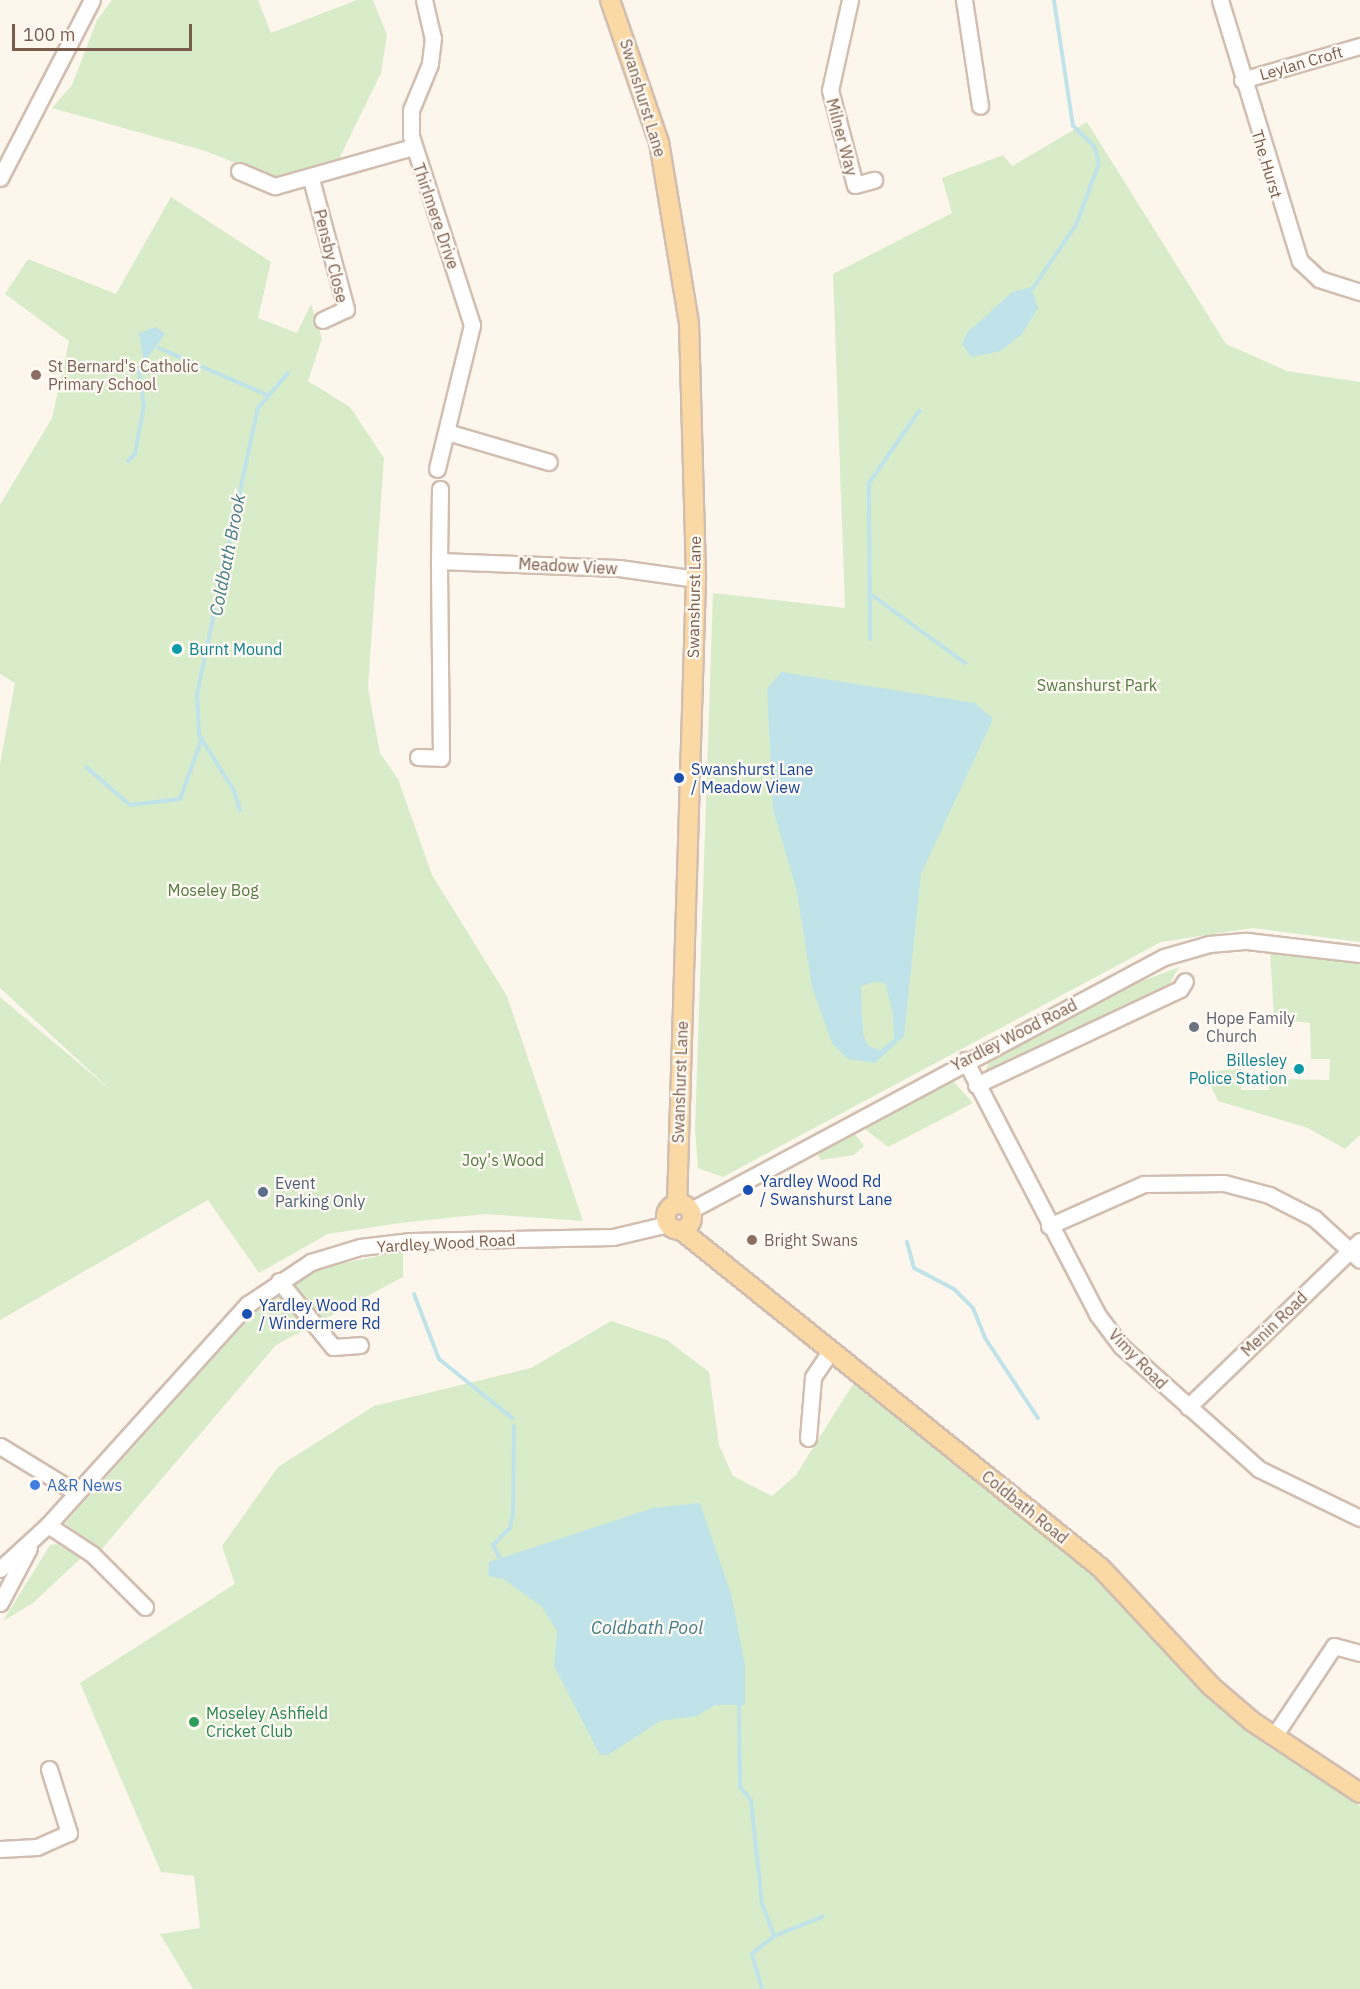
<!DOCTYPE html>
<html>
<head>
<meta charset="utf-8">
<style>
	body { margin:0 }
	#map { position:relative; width:1360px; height:1989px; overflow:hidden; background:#fdf6ec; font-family:"IBM Plex Sans",sans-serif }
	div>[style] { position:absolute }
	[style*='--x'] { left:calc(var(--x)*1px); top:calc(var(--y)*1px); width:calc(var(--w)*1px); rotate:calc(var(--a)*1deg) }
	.green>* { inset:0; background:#d8ecc9 }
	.water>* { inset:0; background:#bfe3e8 }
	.stream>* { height:4px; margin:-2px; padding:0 2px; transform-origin:2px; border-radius:2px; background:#bfe3e8 }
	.roads { filter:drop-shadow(2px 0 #d1beb0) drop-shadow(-2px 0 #d1beb0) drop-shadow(0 2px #d1beb0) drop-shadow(0 -2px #d1beb0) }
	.minor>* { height:15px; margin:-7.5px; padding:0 7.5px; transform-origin:7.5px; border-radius:7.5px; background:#fff }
	.major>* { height:18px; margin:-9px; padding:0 9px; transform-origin:9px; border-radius:9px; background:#fbd9a5 }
	.major>.ring { margin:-9px; padding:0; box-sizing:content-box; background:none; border:18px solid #fbd9a5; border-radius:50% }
	.dots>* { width:16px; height:16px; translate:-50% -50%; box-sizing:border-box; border:3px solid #fffaf3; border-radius:50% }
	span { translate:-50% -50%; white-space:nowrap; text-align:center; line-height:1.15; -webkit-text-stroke:4.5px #fffaf3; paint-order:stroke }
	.street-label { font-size:16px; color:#7a5c4d }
	.education-label { font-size:16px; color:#785e54 }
	.left { translate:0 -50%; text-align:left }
	.culture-label { font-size:16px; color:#0d838f }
	.right { translate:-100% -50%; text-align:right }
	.park-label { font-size:16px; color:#537a41 }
	.transit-label { font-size:16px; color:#164399 }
	.worship-label { font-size:16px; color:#5b616d }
	.service-label { font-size:16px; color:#4e5e75 }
	.shop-label { font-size:16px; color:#366cbe }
	.leisure-label { font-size:16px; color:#27864d }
	.water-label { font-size:18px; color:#437c86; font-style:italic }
	.scale { position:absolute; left:12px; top:24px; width:180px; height:27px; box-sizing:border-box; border:3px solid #7a5c4d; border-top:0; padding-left:8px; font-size:18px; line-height:21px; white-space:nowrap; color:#7a5c4d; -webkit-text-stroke:4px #fffaf3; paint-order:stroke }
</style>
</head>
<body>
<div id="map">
	<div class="green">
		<i style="clip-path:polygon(112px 0,258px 0,271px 33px,357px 0,373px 0,387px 35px,381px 73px,337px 163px,273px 177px,202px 150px,52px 108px,72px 85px,97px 20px)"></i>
		<i style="clip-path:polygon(1087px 122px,1226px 344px,1287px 371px,1360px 382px,1360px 942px,1253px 928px,1161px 942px,723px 1177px,698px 1168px,695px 1130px,713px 593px,845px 608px,833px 274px,952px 213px,942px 178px,1003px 155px,1012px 166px)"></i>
		<i style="clip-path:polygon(171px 197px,271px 262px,258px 318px,297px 333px,311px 304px,322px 338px,308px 381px,350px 407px,384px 458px,368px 688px,380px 753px,398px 779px,432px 875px,507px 996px,583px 1221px,485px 1214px,400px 1223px,328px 1234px,259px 1273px,208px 1200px,0 1320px,0 997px,113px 1092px,0 988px,0 764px,15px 683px,0 674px,0 505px,52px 418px,69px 341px,5px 294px,28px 259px,116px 294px)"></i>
		<i style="clip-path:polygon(1270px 951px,1360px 962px,1360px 1135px,1345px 1149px,1308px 1128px,1218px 1101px,1204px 1072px,1241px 1069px,1241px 1090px,1269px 1090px,1269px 1079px,1329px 1080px,1330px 1059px,1311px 1059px,1310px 1023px,1274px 1019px)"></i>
		<i style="clip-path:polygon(1179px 967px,1164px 994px,984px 1073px,992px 1056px,1119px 990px)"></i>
		<i style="clip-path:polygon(942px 1081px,953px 1081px,973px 1103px,888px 1147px,860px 1125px)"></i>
		<i style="clip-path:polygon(852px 1130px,864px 1146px,854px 1155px,821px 1160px,814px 1151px)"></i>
		<i style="clip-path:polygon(403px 1251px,403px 1277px,276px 1345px,101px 1550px,65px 1523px,266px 1300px,315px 1269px)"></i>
		<i style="clip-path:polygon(611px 1321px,667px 1340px,709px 1372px,719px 1445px,733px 1476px,772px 1496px,796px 1475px,853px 1384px,862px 1389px,1125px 1601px,1257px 1735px,1360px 1806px,1360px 1989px,193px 1989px,160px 1934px,200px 1928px,194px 1876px,161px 1872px,80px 1683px,235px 1584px,222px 1546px,278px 1467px,374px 1406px,531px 1368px)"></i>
		<i style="clip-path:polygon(57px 1544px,81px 1558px,33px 1603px,3px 1621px,50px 1545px)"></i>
	</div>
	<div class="water">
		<i style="clip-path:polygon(1031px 287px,1038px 308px,1022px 334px,1001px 351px,971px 357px,962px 344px,967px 333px,1012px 292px)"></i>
		<i style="clip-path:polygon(156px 327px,165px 334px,144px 363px,139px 333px)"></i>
		<i style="clip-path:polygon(evenodd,781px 672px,975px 703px,993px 719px,921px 874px,904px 1036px,875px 1063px,848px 1059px,832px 1043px,812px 987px,797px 892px,773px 809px,767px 689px,781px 672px,874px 982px,885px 983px,893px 1014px,894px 1039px,880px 1050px,868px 1046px,863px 1034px,861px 986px,874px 982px)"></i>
		<i style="clip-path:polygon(700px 1503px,731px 1594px,745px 1665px,745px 1705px,715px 1705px,697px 1716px,660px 1721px,608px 1755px,600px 1755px,554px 1666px,557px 1631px,542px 1607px,503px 1579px,488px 1576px,489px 1562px,653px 1508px)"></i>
	</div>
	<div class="stream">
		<i style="--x:1033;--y:288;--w:76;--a:-55.7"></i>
		<i style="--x:1076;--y:225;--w:66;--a:-69.6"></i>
		<i style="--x:1099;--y:163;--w:18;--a:-106"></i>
		<i style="--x:1094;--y:146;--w:29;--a:-136"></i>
		<i style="--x:1073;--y:126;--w:127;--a:-98.6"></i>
		<i style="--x:159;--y:348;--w:116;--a:23.5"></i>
		<i style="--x:128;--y:461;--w:10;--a:-45"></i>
		<i style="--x:135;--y:454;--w:49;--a:-79.4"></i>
		<i style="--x:144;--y:406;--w:37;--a:-98"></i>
		<i style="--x:139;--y:369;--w:8;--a:-50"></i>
		<i style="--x:869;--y:593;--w:119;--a:36.1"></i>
		<i style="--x:870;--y:639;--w:156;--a:-90.4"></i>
		<i style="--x:869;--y:483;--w:88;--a:-55.2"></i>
		<i style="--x:86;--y:767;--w:58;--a:40.8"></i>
		<i style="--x:130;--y:805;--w:50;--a:-6.8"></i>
		<i style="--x:180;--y:799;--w:62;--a:-70.1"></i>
		<i style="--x:240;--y:810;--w:22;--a:-108"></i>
		<i style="--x:233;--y:789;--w:64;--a:-122.2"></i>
		<i style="--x:199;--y:735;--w:41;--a:-92.8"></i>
		<i style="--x:197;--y:694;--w:292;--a:-78"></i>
		<i style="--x:258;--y:408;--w:46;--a:-49.4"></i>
		<i style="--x:907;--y:1242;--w:27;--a:75"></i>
		<i style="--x:914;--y:1268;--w:45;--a:27.7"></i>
		<i style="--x:954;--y:1289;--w:27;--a:45"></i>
		<i style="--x:973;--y:1308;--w:32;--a:68"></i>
		<i style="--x:985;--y:1338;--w:96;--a:56.5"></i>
		<i style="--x:414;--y:1294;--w:70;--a:69"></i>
		<i style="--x:439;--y:1359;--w:94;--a:38.9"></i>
		<i style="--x:501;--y:1560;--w:17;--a:-118"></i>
		<i style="--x:493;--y:1545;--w:24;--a:-45"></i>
		<i style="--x:510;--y:1528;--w:14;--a:-78"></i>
		<i style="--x:513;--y:1514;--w:88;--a:-89.3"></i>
		<i style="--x:739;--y:1705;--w:82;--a:89.3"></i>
		<i style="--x:740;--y:1787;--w:17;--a:50"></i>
		<i style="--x:751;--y:1800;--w:105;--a:84"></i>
		<i style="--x:762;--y:1904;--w:34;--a:69"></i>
		<i style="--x:774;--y:1936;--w:28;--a:141"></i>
		<i style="--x:752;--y:1954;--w:36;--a:74"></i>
		<i style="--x:774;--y:1936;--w:52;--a:-21.6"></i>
	</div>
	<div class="roads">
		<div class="minor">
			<i style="--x:424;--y:0;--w:39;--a:77"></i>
			<i style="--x:433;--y:38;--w:26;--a:97"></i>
			<i style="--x:430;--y:64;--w:50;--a:112.4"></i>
			<i style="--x:411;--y:110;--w:26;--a:90"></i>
			<i style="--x:411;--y:136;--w:199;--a:72.1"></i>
			<i style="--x:472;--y:325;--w:148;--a:103.7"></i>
			<i style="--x:850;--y:0;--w:92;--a:102.5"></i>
			<i style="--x:830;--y:90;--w:98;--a:75.3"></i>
			<i style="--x:855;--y:185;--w:20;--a:-15"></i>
			<i style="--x:964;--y:0;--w:107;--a:81.4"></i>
			<i style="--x:1220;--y:0;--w:273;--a:73"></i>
			<i style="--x:1300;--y:261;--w:26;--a:43"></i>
			<i style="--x:1319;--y:279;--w:43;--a:17.6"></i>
			<i style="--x:1242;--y:80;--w:123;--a:-16.1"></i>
			<i style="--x:239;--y:171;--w:39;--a:23"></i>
			<i style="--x:275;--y:186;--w:143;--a:-15.8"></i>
			<i style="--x:0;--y:178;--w:200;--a:-62.7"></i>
			<i style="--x:311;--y:179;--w:135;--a:74.9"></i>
			<i style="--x:346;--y:309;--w:26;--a:155"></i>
			<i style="--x:447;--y:432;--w:106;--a:16.4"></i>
			<i style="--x:440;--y:489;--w:72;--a:90.8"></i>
			<i style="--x:439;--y:561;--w:180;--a:2.2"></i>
			<i style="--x:619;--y:568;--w:78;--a:8.1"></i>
			<i style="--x:418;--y:757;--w:23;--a:2"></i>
			<i style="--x:441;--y:758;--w:197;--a:-90.6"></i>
			<i style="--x:965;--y:1060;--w:286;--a:62.5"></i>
			<i style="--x:1097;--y:1314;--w:40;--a:53"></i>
			<i style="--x:1121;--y:1346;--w:185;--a:41.7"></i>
			<i style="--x:1259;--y:1469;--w:112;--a:25.9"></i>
			<i style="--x:976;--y:1085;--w:225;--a:-25.2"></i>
			<i style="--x:1180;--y:989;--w:9;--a:-58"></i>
			<i style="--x:691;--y:1210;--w:536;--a:-28.14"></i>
			<i style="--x:1164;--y:957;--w:47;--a:-16.1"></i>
			<i style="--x:1209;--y:944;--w:38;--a:-5"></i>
			<i style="--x:1247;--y:941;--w:114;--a:6.6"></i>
			<i style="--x:1049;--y:1226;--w:104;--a:-23.9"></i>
			<i style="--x:1144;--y:1184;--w:80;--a:-0.7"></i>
			<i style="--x:1224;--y:1183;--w:47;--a:14.9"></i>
			<i style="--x:1269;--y:1195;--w:51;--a:27.1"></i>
			<i style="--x:1314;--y:1218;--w:62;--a:42.4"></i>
			<i style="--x:279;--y:1281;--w:85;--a:50.7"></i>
			<i style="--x:333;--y:1347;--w:27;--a:-4"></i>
			<i style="--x:1188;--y:1407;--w:239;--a:-44"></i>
			<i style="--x:808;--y:1438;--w:61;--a:-85.3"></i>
			<i style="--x:813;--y:1377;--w:29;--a:-56"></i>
			<i style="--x:0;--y:1446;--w:90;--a:31.4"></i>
			<i style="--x:48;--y:1525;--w:53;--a:33.4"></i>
			<i style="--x:92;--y:1554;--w:75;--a:45"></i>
			<i style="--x:0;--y:1569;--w:65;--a:-42.5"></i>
			<i style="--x:48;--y:1525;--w:298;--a:-47.9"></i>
			<i style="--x:248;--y:1304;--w:76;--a:-33.7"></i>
			<i style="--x:311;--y:1262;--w:51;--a:-17"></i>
			<i style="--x:360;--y:1247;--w:51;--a:-6.7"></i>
			<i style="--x:411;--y:1241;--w:202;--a:-1.1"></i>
			<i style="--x:613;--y:1237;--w:57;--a:-13.3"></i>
			<i style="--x:0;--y:1603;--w:62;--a:-62.2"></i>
			<i style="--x:1274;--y:1736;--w:108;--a:-56.3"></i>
			<i style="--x:1334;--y:1646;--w:27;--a:15"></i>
			<i style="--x:0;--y:1849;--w:37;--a:-3"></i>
			<i style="--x:37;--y:1847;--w:35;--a:-24"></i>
			<i style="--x:69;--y:1833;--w:67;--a:-107.4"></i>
		</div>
		<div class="major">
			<i style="--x:610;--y:0;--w:150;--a:71"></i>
			<i style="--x:659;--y:142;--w:184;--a:80.6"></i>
			<i style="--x:689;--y:324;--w:255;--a:88.4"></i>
			<i style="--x:696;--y:579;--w:625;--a:91.74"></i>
			<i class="ring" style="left:666px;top:1204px;width:8px;height:8px"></i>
			<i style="--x:681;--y:1230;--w:539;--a:38.83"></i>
			<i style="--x:1101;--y:1568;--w:161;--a:47"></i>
			<i style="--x:1211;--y:1686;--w:55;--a:40.6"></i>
			<i style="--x:1253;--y:1722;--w:128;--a:33.6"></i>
		</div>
	</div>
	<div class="dots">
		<i style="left:36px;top:375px;background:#8d6e63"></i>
		<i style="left:177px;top:649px;background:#0f9aa8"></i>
		<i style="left:679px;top:778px;background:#1a4fb4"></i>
		<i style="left:1194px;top:1027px;background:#6b7280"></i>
		<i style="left:1299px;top:1069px;background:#0f9aa8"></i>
		<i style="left:748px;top:1190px;background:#1a4fb4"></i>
		<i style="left:263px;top:1192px;background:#5c6f8a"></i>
		<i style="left:752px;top:1240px;background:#8d6e63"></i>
		<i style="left:247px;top:1314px;background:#1a4fb4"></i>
		<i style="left:35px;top:1485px;background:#3f7fe0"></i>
		<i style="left:194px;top:1722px;background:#2e9e5b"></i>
	</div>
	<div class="street-label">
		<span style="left:1301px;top:63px;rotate:-16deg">Leylan Croft</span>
		<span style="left:643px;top:98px;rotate:73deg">Swanshurst Lane</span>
		<span style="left:842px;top:137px;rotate:75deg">Milner Way</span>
		<span style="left:1267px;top:164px;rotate:73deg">The Hurst</span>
		<span style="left:436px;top:216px;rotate:71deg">Thirlmere Drive</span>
		<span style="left:331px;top:256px;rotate:76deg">Pensby Close</span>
		<span style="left:568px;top:566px;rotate:3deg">Meadow View</span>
		<span style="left:694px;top:597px;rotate:-89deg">Swanshurst Lane</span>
		<span style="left:1014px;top:1035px;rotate:-27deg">Yardley Wood Road</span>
		<span style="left:680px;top:1082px;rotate:-88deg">Swanshurst Lane</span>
		<span style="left:446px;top:1243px;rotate:-3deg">Yardley Wood Road</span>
		<span style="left:1274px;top:1324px;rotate:-44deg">Menin Road</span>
		<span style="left:1138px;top:1359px;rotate:46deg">Vimy Road</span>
		<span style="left:1025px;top:1507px;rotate:39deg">Coldbath Road</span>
	</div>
	<div class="education-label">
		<span class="left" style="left:48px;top:375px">St Bernard's Catholic<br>Primary School</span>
		<span class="left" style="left:764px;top:1240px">Bright Swans</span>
	</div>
	<div class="culture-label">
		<span class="left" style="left:189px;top:649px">Burnt Mound</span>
		<span class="right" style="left:1287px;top:1069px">Billesley<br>Police Station</span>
	</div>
	<div class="park-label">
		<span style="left:1097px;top:685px">Swanshurst Park</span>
		<span style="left:213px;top:890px">Moseley Bog</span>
		<span style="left:503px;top:1160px">Joy's Wood</span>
	</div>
	<div class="transit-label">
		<span class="left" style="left:691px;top:778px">Swanshurst Lane<br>/ Meadow View</span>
		<span class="left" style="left:760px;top:1190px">Yardley Wood Rd<br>/ Swanshurst Lane</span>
		<span class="left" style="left:259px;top:1314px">Yardley Wood Rd<br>/ Windermere Rd</span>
	</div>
	<div class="worship-label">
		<span class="left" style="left:1206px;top:1027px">Hope Family<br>Church</span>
	</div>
	<div class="service-label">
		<span class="left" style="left:275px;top:1192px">Event<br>Parking Only</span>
	</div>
	<div class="shop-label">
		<span class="left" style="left:47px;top:1485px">A&amp;R News</span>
	</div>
	<div class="leisure-label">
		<span class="left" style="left:206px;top:1722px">Moseley Ashfield<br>Cricket Club</span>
	</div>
	<div class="water-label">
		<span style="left:228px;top:555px;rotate:-79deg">Coldbath Brook</span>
		<span style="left:647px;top:1628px">Coldbath Pool</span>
	</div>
	<div class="scale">100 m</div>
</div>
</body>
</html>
